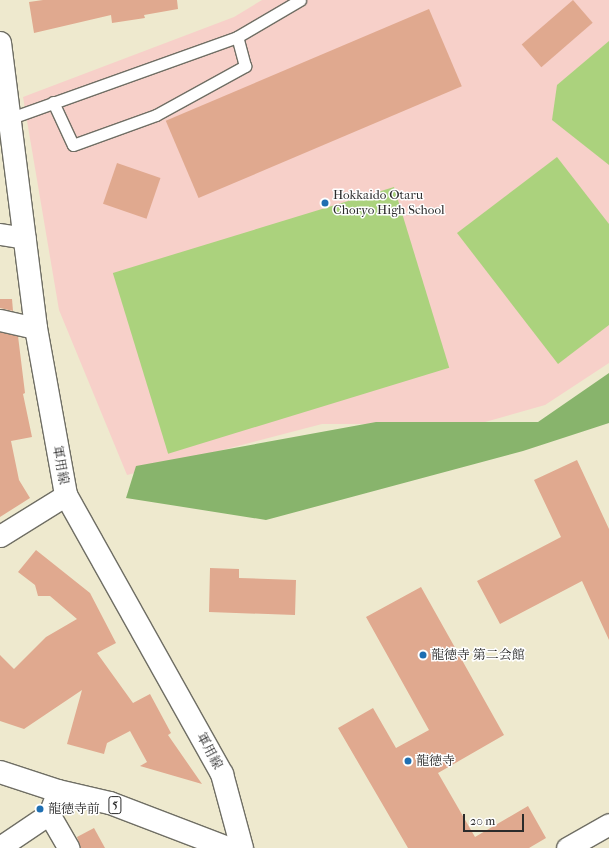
<!DOCTYPE html>
<html>
<head>
<meta charset="utf-8">
<style>
	body { margin:0 }
	#map { position:relative; width:609px; height:848px; overflow:hidden; background:#eee9ce; font-family:"IM FELL French Canon","Noto Serif JP",serif }
	div>[style] { position:absolute }
	[style*='--x'] { left:calc(var(--x)*1px); top:calc(var(--y)*1px); width:calc(var(--w)*1px); rotate:calc(var(--a)*1deg) }
	.built>* { inset:0; background:#f7d0c9 }
	.green>* { inset:0; background:#abd27d; transform-origin:0 0 }
	.forest>* { inset:0; background:#88b46c }
	.building>* { inset:0; background:#e0a98f; transform-origin:0 0 }
	.roads { filter:drop-shadow(1px 0 #6f6e64) drop-shadow(-1px 0 #6f6e64) drop-shadow(0 1px #6f6e64) drop-shadow(0 -1px #6f6e64) }
	.lane>* { height:11px; margin:-5.5px; padding:0 5.5px; transform-origin:5.5px; border-radius:5.5px; background:#fff }
	.street>* { height:21px; margin:-10.5px; padding:0 10.5px; transform-origin:10.5px; border-radius:10.5px; background:#fff }
	.secondary>* { height:22px; margin:-11px; padding:0 11px; transform-origin:11px; border-radius:11px; background:#fff }
	.highway>* { height:22px; margin:-11px; padding:0 11px; transform-origin:11px; border-radius:11px; background:#fff }
	.dots>* { width:11px; height:11px; translate:-50% -50%; box-sizing:border-box; border:2px solid #fff; border-radius:50% }
	span { translate:-50% -50%; white-space:nowrap; text-align:center; line-height:1.15; -webkit-text-stroke:3px #fff; paint-order:stroke }
	.shield-label span { padding:1px 3px; background:#fff; border:1px solid; border-radius:3px; -webkit-text-stroke-width:0 }
	.shield-label { font-size:12px; color:#2b2b2b; font-weight:700 }
	.poi-label { font-size:13px; color:#2b2b2b }
	.left { translate:0 -50%; text-align:left }
	.street-label { font-size:13px; color:#2b2b2b }
	.scale { position:absolute; left:463px; top:814px; width:61px; height:18px; box-sizing:border-box; border:2px solid #2b2b2b; border-top:0; padding-left:5px; font-size:12px; line-height:14px; white-space:nowrap; color:#2b2b2b; -webkit-text-stroke:3px #fff; paint-order:stroke }
</style>
</head>
<body>
<div id="map">
	<div class="built">
		<i style="clip-path:polygon(262px 0,609px 0,609px 363px,545px 405px,478px 424px,322px 424px,127px 475px,59px 310px,23px 97px,234px 17px)"></i>
	</div>
	<div class="green">
		<i style="clip-path:polygon(609px 41px,609px 165px,552px 120px,557px 85px)"></i>
		<i style="clip-path:polygon(557px 157px,609px 224px,609px 325px,558px 364px,457px 233px)"></i>
		<i style="left:394px;top:187px;width:189px;height:294px;rotate:73deg"></i>
	</div>
	<div class="forest">
		<i style="clip-path:polygon(609px 373px,609px 423px,523px 451px,266px 520px,126px 498px,136px 466px,376px 422px,538px 422px)"></i>
	</div>
	<div class="building">
		<i style="clip-path:polygon(43px 0,177px 0,178px 9px,144px 15px,145px 18px,112px 23px,111px 15px,34px 33px,29px 2px)"></i>
		<i style="left:573px;top:0;width:30px;height:68px;rotate:49deg"></i>
		<i style="left:429px;top:9px;width:84px;height:286px;rotate:67deg"></i>
		<i style="left:117px;top:163px;width:46px;height:43px;rotate:19deg"></i>
		<i style="clip-path:polygon(0 299px,12px 299px,13px 311px,0 308px)"></i>
		<i style="clip-path:polygon(0 332px,18px 336px,25px 393px,23px 394px,32px 437px,11px 441px,19px 480px,30px 498px,0 517px)"></i>
		<i style="clip-path:polygon(577px 460px,609px 529px,609px 640px,582px 581px,500px 624px,477px 581px,561px 537px,534px 480px)"></i>
		<i style="clip-path:polygon(36px 550px,90px 593px,116px 643px,97px 653px,133px 703px,150px 694px,171px 733px,168px 735px,202px 784px,140px 766px,147px 762px,130px 731px,107px 743px,104px 754px,67px 744px,82px 690px,24px 729px,0 721px,0 655px,14px 669px,46px 637px,77px 619px,50px 596px,38px 596px,35px 585px,18px 572px)"></i>
		<i style="clip-path:polygon(210px 568px,239px 569px,239px 578px,296px 580px,295px 615px,209px 612px)"></i>
		<i style="clip-path:polygon(421px 587px,504px 735px,438px 773px,475px 837px,528px 806px,546px 838px,529px 848px,408px 848px,338px 728px,373px 708px,396px 748px,429px 730px,366px 617px)"></i>
		<i style="clip-path:polygon(94px 828px,105px 848px,81px 848px,77px 837px)"></i>
	</div>
	<div class="roads">
		<div class="lane">
			<i style="--x:53;--y:102;--w:47;--a:65.1"></i>
			<i style="--x:73;--y:145;--w:88;--a:-19.9"></i>
			<i style="--x:156;--y:115;--w:102;--a:-28.8"></i>
			<i style="--x:245;--y:66;--w:30;--a:-105"></i>
			<i style="--x:11;--y:118;--w:240;--a:-19.7"></i>
			<i style="--x:237;--y:37;--w:73;--a:-30.4"></i>
		</div>
		<div class="street">
			<i style="--x:0;--y:234;--w:25;--a:9"></i>
			<i style="--x:0;--y:320;--w:37;--a:13"></i>
			<i style="--x:0;--y:536;--w:78;--a:-31.8"></i>
			<i style="--x:49;--y:814;--w:39;--a:60"></i>
			<i style="--x:0;--y:847;--w:59;--a:-34"></i>
			<i style="--x:49;--y:814;--w:25;--a:-69"></i>
			<i style="--x:567;--y:848;--w:48;--a:-29.7"></i>
		</div>
		<div class="secondary">
			<i style="--x:0;--y:43;--w:287;--a:82.8"></i>
			<i style="--x:36;--y:328;--w:170;--a:79.8"></i>
			<i style="--x:66;--y:495;--w:320;--a:60.8"></i>
			<i style="--x:222;--y:774;--w:77;--a:74.9"></i>
		</div>
		<div class="highway">
			<i style="--x:0;--y:772;--w:61;--a:18.1"></i>
			<i style="--x:58;--y:791;--w:53;--a:13"></i>
			<i style="--x:110;--y:803;--w:126;--a:20.9"></i>
		</div>
	</div>
	<div class="dots">
		<i style="left:325px;top:203px;background:#1f6fb2"></i>
		<i style="left:423px;top:655px;background:#1f6fb2"></i>
		<i style="left:408px;top:761px;background:#1f6fb2"></i>
		<i style="left:40px;top:809px;background:#1f6fb2"></i>
	</div>
	<div class="shield-label">
		<span style="left:115px;top:805px">5</span>
	</div>
	<div class="poi-label">
		<span class="left" style="left:333px;top:203px">Hokkaido Otaru<br>Choryo High School</span>
		<span class="left" style="left:431px;top:655px">龍徳寺 第二会館</span>
		<span class="left" style="left:416px;top:761px">龍徳寺</span>
		<span class="left" style="left:48px;top:809px">龍徳寺前</span>
	</div>
	<div class="street-label">
		<span style="left:60px;top:465px;rotate:80deg">軍用線</span>
		<span style="left:209px;top:751px;rotate:62deg">軍用線</span>
	</div>
	<div class="scale">20 m</div>
</div>
</body>
</html>
